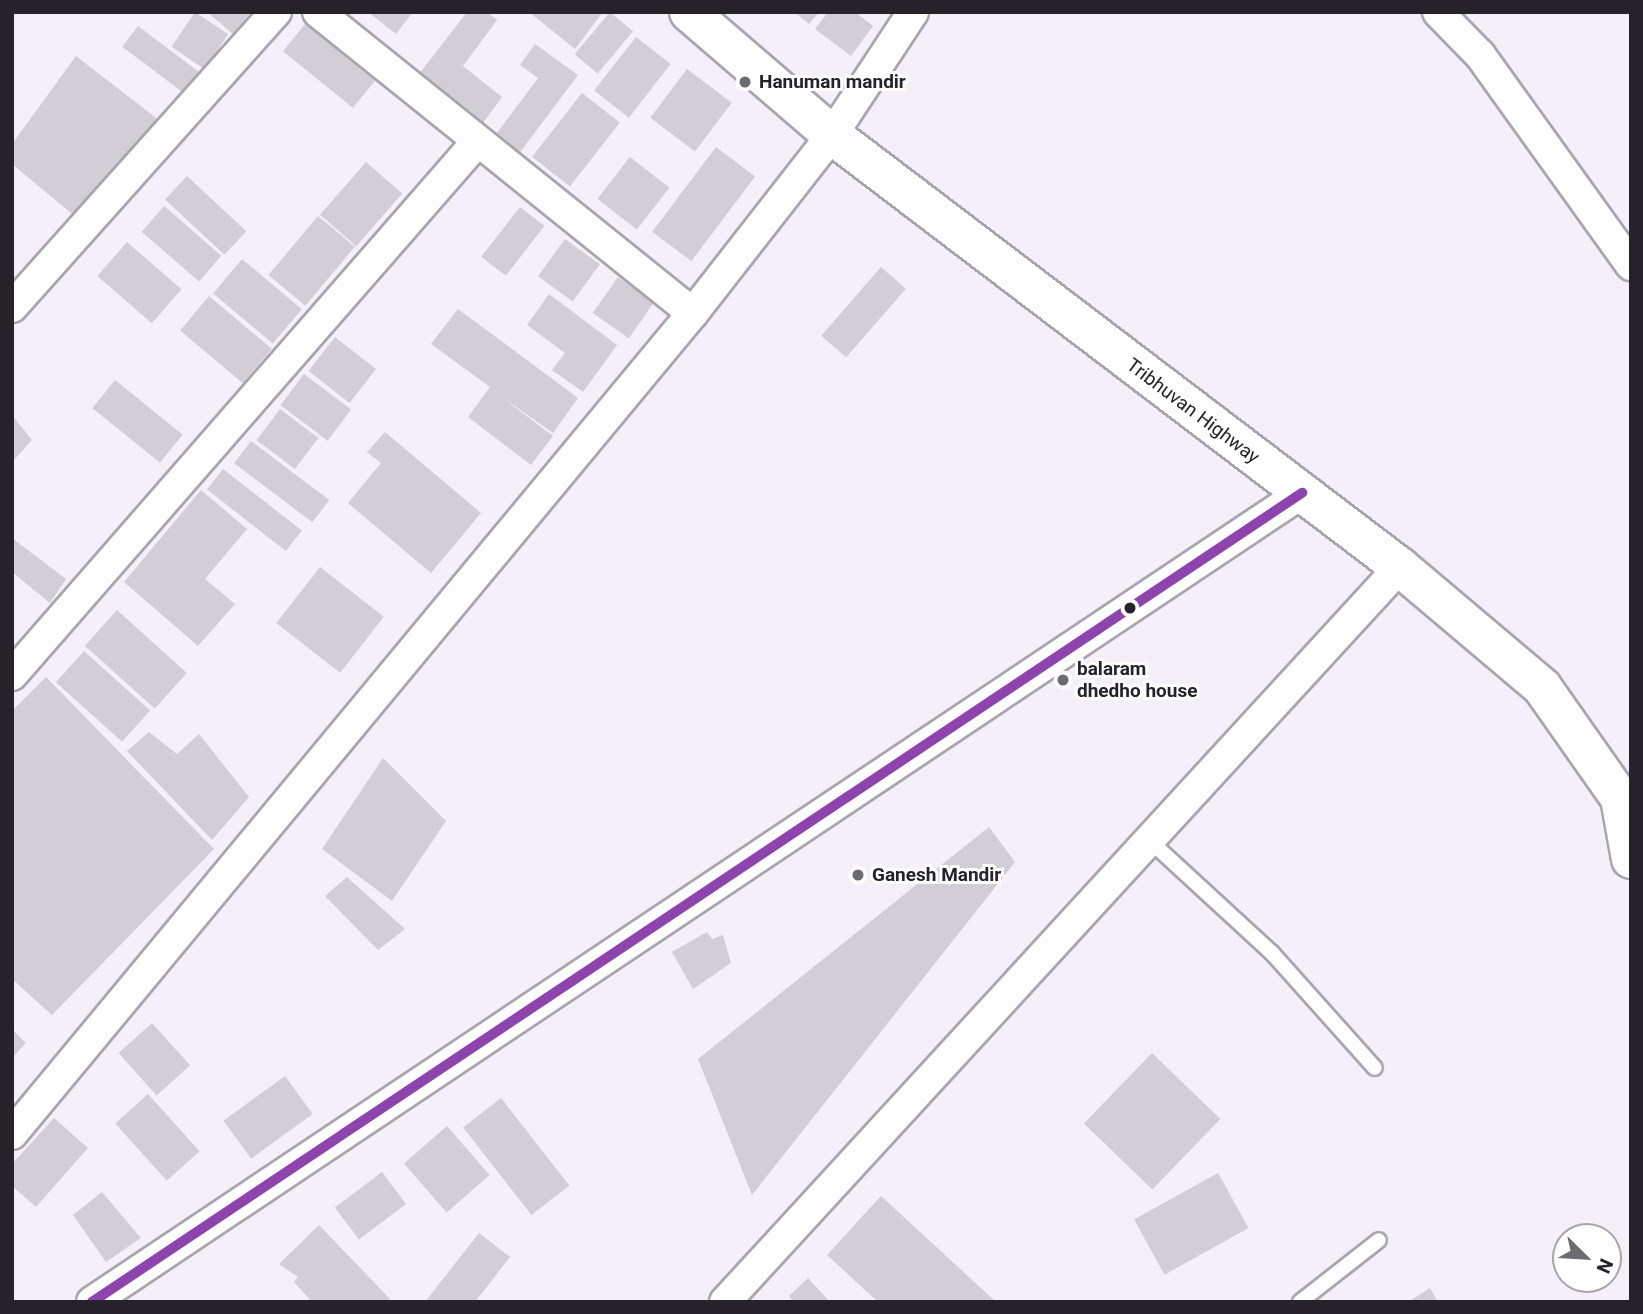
<!DOCTYPE html>
<html>
<head>
<meta charset="utf-8">
<style>
	body { margin:0 }
	#map { position:relative; width:1643px; height:1314px; overflow:hidden; background:#f4eff9; font-family:Roboto,sans-serif }
	div>[style] { position:absolute }
	[style*='--x'] { left:calc(var(--x)*1px); top:calc(var(--y)*1px); width:calc(var(--w)*1px); rotate:calc(var(--a)*1deg) }
	.building>* { inset:0; background:#d2ced6; transform-origin:0 0 }
	.roads { filter:drop-shadow(2px 0 #a9a5ad) drop-shadow(-2px 0 #a9a5ad) drop-shadow(0 2px #a9a5ad) drop-shadow(0 -2px #a9a5ad) }
	.lane>* { height:14px; margin:-7px; padding:0 7px; transform-origin:7px; border-radius:7px; background:#fdfdfe }
	.street>* { height:30px; margin:-15px; padding:0 15px; transform-origin:15px; border-radius:15px; background:#fdfdfe }
	.primary>* { height:38px; margin:-19px; padding:0 19px; transform-origin:19px; border-radius:19px; background:#fdfdfe }
	.bus-1>* { height:10px; margin:-5px; padding:0 5px; transform-origin:5px; border-radius:5px; background:#8e44ad }
	.dots>* { width:19px; height:19px; translate:-50% -50%; box-sizing:border-box; border:4px solid #fdfdfd; border-radius:50% }
	span { translate:-50% -50%; white-space:nowrap; text-align:center; line-height:1.15; -webkit-text-stroke:6px #fdfdfd; paint-order:stroke }
	.poi-label { font-size:19px; color:#262229; font-weight:700 }
	.left { translate:0 -50%; text-align:left }
	.street-label { font-size:19px; color:#262229 }
	.frame { position:absolute; inset:0; border:14px solid #262229; pointer-events:none }
	.north { position:absolute; left:1552px; top:1223px; width:70px; height:70px; box-sizing:border-box; background:#fdfdfd; border:2px solid #a7a5a8; border-radius:50%; rotate:114deg; font-size:19px; font-weight:700; line-height:28px; text-align:center; color:#262229 }
	.north::after { content:''; display:block; margin:auto; width:24px; height:32px; background:#6e6a72; clip-path:polygon(50% 0,100% 100%,50% 72%,0 100%) }
</style>
</head>
<body>
<div id="map">
	<div class="building">
		<i style="left:195px;top:12px;width:40px;height:42px;rotate:34deg"></i>
		<i style="clip-path:polygon(207px 12px,251px 12px,233px 34px)"></i>
		<i style="clip-path:polygon(368px 12px,413px 12px,396px 34px)"></i>
		<i style="clip-path:polygon(467px 12px,487px 12px,497px 20px,463px 66px,502px 97px,483px 123px,419px 74px)"></i>
		<i style="clip-path:polygon(529px 12px,603px 12px,575px 49px)"></i>
		<i style="left:610px;top:12px;width:30px;height:55px;rotate:40deg"></i>
		<i style="clip-path:polygon(794px 12px,819px 12px,809px 24px)"></i>
		<i style="clip-path:polygon(828px 12px,855px 12px,873px 26px,851px 56px,815px 29px)"></i>
		<i style="left:305px;top:24px;width:90px;height:35px;rotate:39deg"></i>
		<i style="left:138px;top:26px;width:76px;height:26px;rotate:37deg"></i>
		<i style="left:636px;top:37px;width:44px;height:68px;rotate:38deg"></i>
		<i style="clip-path:polygon(535px 44px,578px 75px,518px 155px,494px 137px,538px 78px,520px 65px)"></i>
		<i style="clip-path:polygon(76px 56px,164px 124px,83px 223px,12px 164px,12px 144px)"></i>
		<i style="left:687px;top:69px;width:56px;height:61px;rotate:37deg"></i>
		<i style="left:582px;top:93px;width:48px;height:81px;rotate:38deg"></i>
		<i style="left:716px;top:147px;width:49px;height:106px;rotate:37deg"></i>
		<i style="left:630px;top:157px;width:50px;height:53px;rotate:38deg"></i>
		<i style="left:366px;top:162px;width:48px;height:70px;rotate:41deg"></i>
		<i style="left:187px;top:176px;width:81px;height:32px;rotate:43deg"></i>
		<i style="left:164px;top:206px;width:76px;height:34px;rotate:41deg"></i>
		<i style="left:520px;top:207px;width:31px;height:63px;rotate:38deg"></i>
		<i style="left:318px;top:216px;width:48px;height:77px;rotate:40deg"></i>
		<i style="left:565px;top:239px;width:43px;height:46px;rotate:36deg"></i>
		<i style="left:127px;top:242px;width:72px;height:45px;rotate:41deg"></i>
		<i style="left:242px;top:259px;width:78px;height:45px;rotate:40deg"></i>
		<i style="left:881px;top:267px;width:33px;height:91px;rotate:41deg"></i>
		<i style="left:618px;top:277px;width:44px;height:44px;rotate:35deg"></i>
		<i style="clip-path:polygon(549px 294px,617px 345px,583px 392px,552px 370px,565px 353px,527px 325px)"></i>
		<i style="left:209px;top:296px;width:82px;height:45px;rotate:40deg"></i>
		<i style="clip-path:polygon(458px 309px,578px 398px,553px 433px,499px 395px,553px 436px,531px 465px,468px 417px,490px 387px,431px 344px)"></i>
		<i style="left:335px;top:337px;width:52px;height:43px;rotate:38deg"></i>
		<i style="left:304px;top:374px;width:59px;height:39px;rotate:37deg"></i>
		<i style="left:115px;top:380px;width:87px;height:36px;rotate:39deg"></i>
		<i style="left:280px;top:409px;width:48px;height:39px;rotate:37deg"></i>
		<i style="clip-path:polygon(12px 415px,32px 440px,12px 462px)"></i>
		<i style="clip-path:polygon(385px 432px,481px 513px,431px 573px,348px 503px,381px 463px,367px 452px)"></i>
		<i style="left:251px;top:441px;width:98px;height:28px;rotate:37deg"></i>
		<i style="left:223px;top:469px;width:100px;height:26px;rotate:38deg"></i>
		<i style="clip-path:polygon(201px 490px,247px 529px,205px 579px,235px 604px,198px 646px,124px 582px)"></i>
		<i style="clip-path:polygon(12px 538px,66px 579px,50px 603px,12px 572px)"></i>
		<i style="left:320px;top:567px;width:81px;height:71px;rotate:38deg"></i>
		<i style="left:117px;top:610px;width:94px;height:48px;rotate:42deg"></i>
		<i style="left:84px;top:651px;width:89px;height:42px;rotate:42deg"></i>
		<i style="clip-path:polygon(46px 677px,214px 849px,52px 1015px,12px 979px,12px 711px)"></i>
		<i style="clip-path:polygon(149px 732px,177px 754px,199px 734px,249px 797px,212px 840px,127px 751px)"></i>
		<i style="clip-path:polygon(383px 758px,446px 821px,392px 901px,322px 849px)"></i>
		<i style="clip-path:polygon(989px 827px,1015px 862px,752px 1195px,698px 1059px)"></i>
		<i style="clip-path:polygon(347px 877px,405px 929px,378px 950px,325px 896px)"></i>
		<i style="clip-path:polygon(707px 932px,712px 939px,723px 935px,731px 963px,693px 989px,672px 952px)"></i>
		<i style="left:152px;top:1023px;width:57px;height:45px;rotate:48deg"></i>
		<i style="clip-path:polygon(12px 1029px,26px 1043px,12px 1058px)"></i>
		<i style="left:1152px;top:1053px;width:95px;height:98px;rotate:44deg"></i>
		<i style="left:285px;top:1076px;width:47px;height:76px;rotate:54deg"></i>
		<i style="left:148px;top:1094px;width:77px;height:44px;rotate:48deg"></i>
		<i style="left:501px;top:1098px;width:111px;height:48px;rotate:52deg"></i>
		<i style="clip-path:polygon(54px 1118px,88px 1148px,36px 1207px,12px 1186px,12px 1164px)"></i>
		<i style="left:447px;top:1126px;width:65px;height:57px;rotate:49deg"></i>
		<i style="left:382px;top:1172px;width:40px;height:59px;rotate:53deg"></i>
		<i style="left:1218px;top:1173px;width:63px;height:96px;rotate:61deg"></i>
		<i style="clip-path:polygon(102px 1192px,141px 1238px,106px 1262px,73px 1215px)"></i>
		<i style="clip-path:polygon(881px 1196px,996px 1302px,878px 1302px,827px 1255px)"></i>
		<i style="clip-path:polygon(319px 1225px,390px 1299px,387px 1302px,312px 1302px,294px 1282px,298px 1277px,279px 1264px)"></i>
		<i style="clip-path:polygon(479px 1233px,510px 1257px,475px 1302px,425px 1302px)"></i>
		<i style="clip-path:polygon(808px 1278px,830px 1302px,794px 1302px,789px 1296px)"></i>
		<i style="clip-path:polygon(1430px 1288px,1438px 1302px,1408px 1302px)"></i>
	</div>
	<div class="roads">
		<div class="lane">
			<i style="--x:1149;--y:840;--w:167;--a:42.6"></i>
			<i style="--x:1272;--y:953;--w:154;--a:48.2"></i>
			<i style="--x:1300;--y:1302;--w:100;--a:-38.1"></i>
		</div>
		<div class="street">
			<i style="--x:318;--y:12;--w:481;--a:38.8"></i>
			<i style="--x:1438;--y:12;--w:60;--a:45.7"></i>
			<i style="--x:1480;--y:55;--w:259;--a:54.3"></i>
			<i style="--x:12;--y:307;--w:396;--a:-48.2"></i>
			<i style="--x:12;--y:675;--w:707;--a:-48.9"></i>
			<i style="--x:12;--y:1134;--w:1067;--a:-50.33"></i>
			<i style="--x:693;--y:313;--w:226;--a:-52"></i>
			<i style="--x:832;--y:135;--w:147;--a:-56.6"></i>
			<i style="--x:92;--y:1302;--w:1456;--a:-33.77"></i>
			<i style="--x:725;--y:1302;--w:998;--a:-47.44"></i>
		</div>
		<div class="primary">
			<i style="--x:689;--y:12;--w:189;--a:40.7"></i>
			<i style="--x:832;--y:135;--w:714;--a:37.26"></i>
			<i style="--x:1400;--y:567;--w:186;--a:40.2"></i>
			<i style="--x:1542;--y:687;--w:136;--a:54.9"></i>
			<i style="--x:1620;--y:798;--w:62;--a:79.8"></i>
		</div>
	</div>
	<div class="bus-1">
		<i style="--x:92;--y:1302;--w:1456;--a:-33.77"></i>
	</div>
	<div class="dots">
		<i style="left:745px;top:82px;background:#6e6a72"></i>
		<i style="left:1130px;top:608px;background:#262229"></i>
		<i style="left:1063px;top:680px;background:#6e6a72"></i>
		<i style="left:858px;top:875px;background:#6e6a72"></i>
	</div>
	<div class="poi-label">
		<span class="left" style="left:759px;top:82px">Hanuman mandir</span>
		<span class="left" style="left:1077px;top:680px">balaram<br>dhedho house</span>
		<span class="left" style="left:872px;top:875px">Ganesh Mandir</span>
	</div>
	<div class="street-label">
		<span style="left:1193px;top:411px;rotate:37deg">Tribhuvan Highway</span>
	</div>
	<div class="frame"></div>
	<div class="north">N</div>
</div>
</body>
</html>
